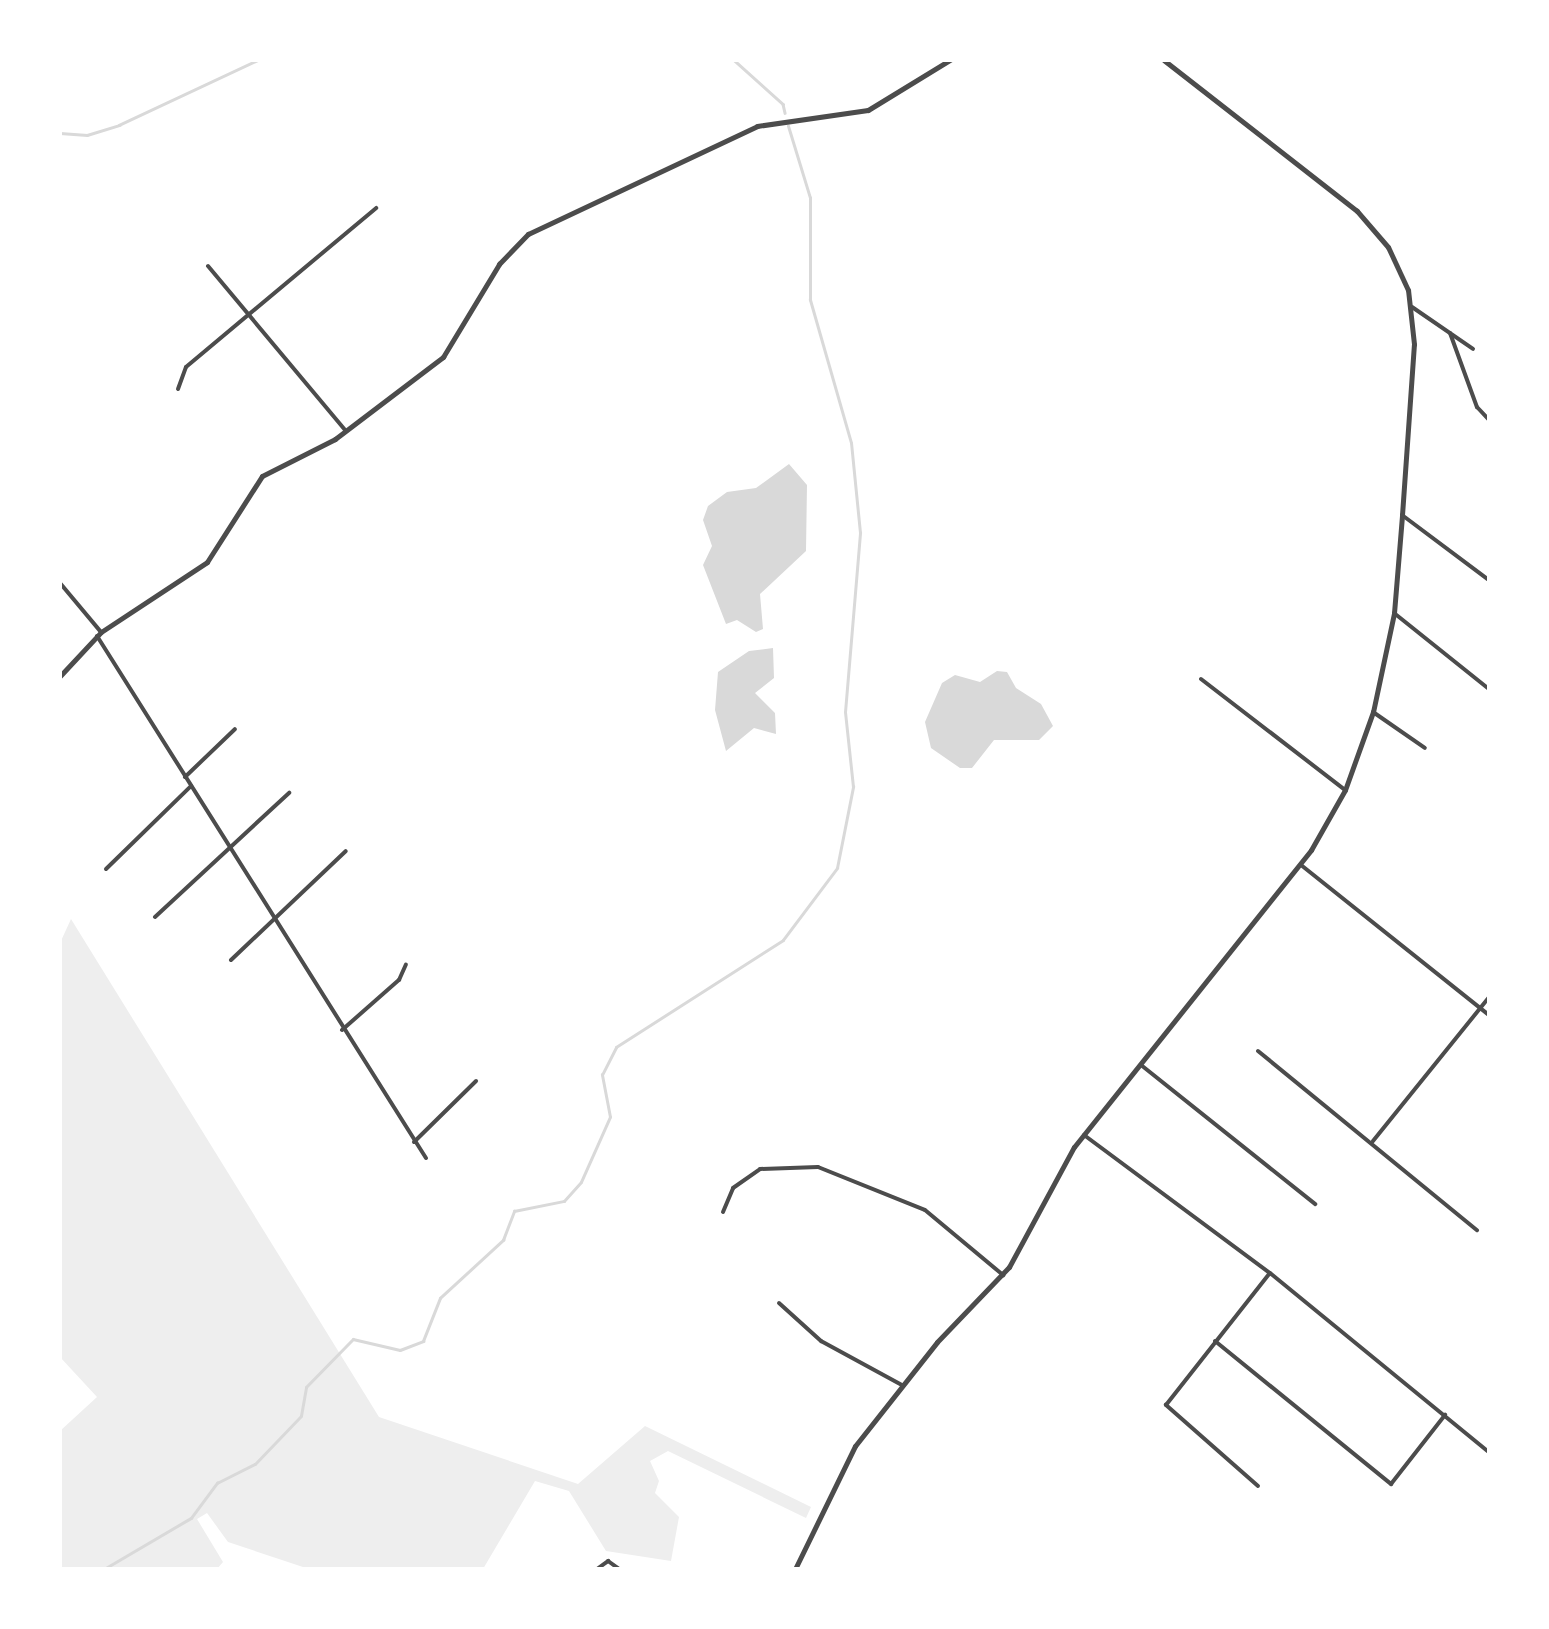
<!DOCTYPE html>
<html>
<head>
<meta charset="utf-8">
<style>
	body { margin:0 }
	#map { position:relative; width:1549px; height:1629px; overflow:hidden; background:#fff; font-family:Lato,sans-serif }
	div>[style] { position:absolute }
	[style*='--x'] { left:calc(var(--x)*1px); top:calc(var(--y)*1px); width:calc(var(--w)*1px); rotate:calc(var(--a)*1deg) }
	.green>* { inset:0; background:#eee }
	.water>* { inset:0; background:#d9d9d9 }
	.stream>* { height:2.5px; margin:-1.25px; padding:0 1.25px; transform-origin:1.25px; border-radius:1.25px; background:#d9d9d9 }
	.minor>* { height:4px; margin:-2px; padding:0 2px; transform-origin:2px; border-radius:2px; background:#4c4c4c }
	.tertiary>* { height:5px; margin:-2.5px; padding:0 2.5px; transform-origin:2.5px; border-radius:2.5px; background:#4c4c4c }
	span { translate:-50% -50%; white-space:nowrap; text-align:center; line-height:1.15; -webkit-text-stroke:9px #fff; paint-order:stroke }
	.frame { position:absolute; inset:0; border:62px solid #fff; pointer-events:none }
</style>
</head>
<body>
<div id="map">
	<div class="green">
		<i style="clip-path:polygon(71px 919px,379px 1417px,578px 1484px,645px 1426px,811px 1507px,806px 1518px,668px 1451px,650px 1461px,659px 1481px,655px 1493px,679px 1517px,671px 1561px,606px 1551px,569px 1491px,535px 1481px,483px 1569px,309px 1569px,228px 1542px,207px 1513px,197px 1519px,223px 1562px,217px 1569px,60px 1569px,60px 1431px,97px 1397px,60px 1357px,60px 943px)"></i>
	</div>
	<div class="water">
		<i style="clip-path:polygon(789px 464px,807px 485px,806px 551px,760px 594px,763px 629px,756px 632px,737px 620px,726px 624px,703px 565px,712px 546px,703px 520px,708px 506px,727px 492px,756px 488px)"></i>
		<i style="clip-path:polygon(773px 648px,774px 678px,755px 693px,775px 713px,776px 734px,754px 728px,726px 751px,715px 710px,718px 672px,749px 651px)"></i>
		<i style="clip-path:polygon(997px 671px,1007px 672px,1016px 688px,1041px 704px,1053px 726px,1039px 740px,994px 740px,972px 768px,960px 768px,931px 748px,925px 722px,942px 683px,955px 675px,980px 682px)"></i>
	</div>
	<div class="stream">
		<i style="--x:734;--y:60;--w:66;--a:41.9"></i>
		<i style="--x:783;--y:104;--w:9;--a:77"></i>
		<i style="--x:60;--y:133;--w:27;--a:4"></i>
		<i style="--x:87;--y:135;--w:34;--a:-17"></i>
		<i style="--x:119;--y:125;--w:153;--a:-25.1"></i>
		<i style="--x:104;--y:1569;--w:101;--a:-30.4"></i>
		<i style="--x:191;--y:1518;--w:44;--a:-53.4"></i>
		<i style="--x:217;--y:1483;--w:42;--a:-26.6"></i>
		<i style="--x:255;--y:1464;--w:66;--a:-46.2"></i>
		<i style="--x:301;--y:1416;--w:29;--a:-80"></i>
		<i style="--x:306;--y:1387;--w:67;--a:-45.6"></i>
		<i style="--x:353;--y:1339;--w:48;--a:13.2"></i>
		<i style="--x:400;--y:1350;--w:25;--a:-21"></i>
		<i style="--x:423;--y:1341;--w:46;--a:-68.4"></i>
		<i style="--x:440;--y:1298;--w:86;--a:-42.6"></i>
		<i style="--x:503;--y:1240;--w:31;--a:-69"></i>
		<i style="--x:514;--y:1211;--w:51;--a:-11.3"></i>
		<i style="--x:564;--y:1201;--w:25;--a:-48"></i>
		<i style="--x:581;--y:1182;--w:71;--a:-66"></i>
		<i style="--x:610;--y:1117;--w:43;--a:-100.8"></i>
		<i style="--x:602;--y:1075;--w:31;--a:-63"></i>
		<i style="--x:616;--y:1047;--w:198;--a:-32.6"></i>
		<i style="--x:783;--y:940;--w:90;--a:-53.1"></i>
		<i style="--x:837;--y:868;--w:83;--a:-78.8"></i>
		<i style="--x:853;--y:787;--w:75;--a:-96.1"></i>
		<i style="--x:845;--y:712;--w:180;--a:-85.2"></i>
		<i style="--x:860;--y:533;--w:90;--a:-95.7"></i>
		<i style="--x:851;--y:443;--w:149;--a:-106"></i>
		<i style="--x:810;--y:300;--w:102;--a:-90"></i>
		<i style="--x:810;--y:198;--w:75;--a:-107"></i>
	</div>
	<div class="minor">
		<i style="--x:208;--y:266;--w:215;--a:50.1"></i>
		<i style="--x:1412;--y:307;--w:74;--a:34.5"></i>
		<i style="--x:1450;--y:333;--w:79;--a:70"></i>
		<i style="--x:1477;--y:407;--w:18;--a:47"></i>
		<i style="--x:178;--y:389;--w:23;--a:-70"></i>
		<i style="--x:186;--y:367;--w:248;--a:-39.9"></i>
		<i style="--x:1402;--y:515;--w:109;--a:36.8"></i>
		<i style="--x:60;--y:583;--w:64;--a:50.1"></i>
		<i style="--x:1394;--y:613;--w:122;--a:38.7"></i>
		<i style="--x:97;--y:636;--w:617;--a:57.78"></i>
		<i style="--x:1201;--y:679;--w:180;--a:37.6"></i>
		<i style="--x:1373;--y:712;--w:63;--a:34.7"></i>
		<i style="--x:185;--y:777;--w:69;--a:-43.8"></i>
		<i style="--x:1301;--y:865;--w:241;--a:38.6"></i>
		<i style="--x:106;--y:869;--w:119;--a:-44.3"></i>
		<i style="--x:155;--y:917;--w:183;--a:-42.8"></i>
		<i style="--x:231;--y:960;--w:158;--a:-43.5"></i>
		<i style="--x:342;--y:1030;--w:76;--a:-41.3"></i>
		<i style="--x:399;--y:980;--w:17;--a:-66"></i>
		<i style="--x:1258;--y:1051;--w:283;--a:39.3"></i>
		<i style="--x:1141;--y:1065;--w:223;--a:38.6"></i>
		<i style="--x:1084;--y:1135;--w:232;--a:36.6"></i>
		<i style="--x:1270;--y:1273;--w:283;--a:39.3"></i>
		<i style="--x:1373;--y:1141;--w:185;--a:-51.1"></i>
		<i style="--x:414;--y:1142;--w:87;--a:-44.5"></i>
		<i style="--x:723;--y:1212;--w:26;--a:-67"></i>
		<i style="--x:733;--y:1188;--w:33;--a:-35"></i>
		<i style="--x:760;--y:1169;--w:58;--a:-2"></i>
		<i style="--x:818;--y:1167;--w:115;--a:21.9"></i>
		<i style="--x:925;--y:1210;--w:102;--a:39.8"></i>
		<i style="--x:779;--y:1303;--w:57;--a:42.1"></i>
		<i style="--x:821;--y:1341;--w:92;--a:28.5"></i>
		<i style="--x:1215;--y:1341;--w:227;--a:39.1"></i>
		<i style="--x:1391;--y:1484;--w:88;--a:-52"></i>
		<i style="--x:1258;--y:1486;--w:123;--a:-138.6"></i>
		<i style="--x:1166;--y:1405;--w:167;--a:-51.8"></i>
		<i style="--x:597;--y:1569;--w:14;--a:-36"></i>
		<i style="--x:608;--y:1561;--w:14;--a:36"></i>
		<i style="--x:625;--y:1569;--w:39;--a:0"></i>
	</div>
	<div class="tertiary">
		<i style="--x:60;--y:676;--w:60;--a:-47"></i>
		<i style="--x:101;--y:632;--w:127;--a:-33.4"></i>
		<i style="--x:207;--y:562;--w:102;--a:-57.4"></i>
		<i style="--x:262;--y:476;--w:82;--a:-26.9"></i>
		<i style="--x:335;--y:439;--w:136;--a:-37.2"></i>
		<i style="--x:443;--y:357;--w:109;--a:-58.9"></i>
		<i style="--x:499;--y:264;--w:42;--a:-46"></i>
		<i style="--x:528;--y:234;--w:253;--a:-25.2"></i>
		<i style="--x:757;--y:126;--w:112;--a:-8.2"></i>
		<i style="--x:868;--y:110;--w:96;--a:-31.4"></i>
		<i style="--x:795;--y:1569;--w:137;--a:-64"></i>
		<i style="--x:855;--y:1446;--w:132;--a:-51.7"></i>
		<i style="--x:937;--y:1342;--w:104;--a:-46.2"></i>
		<i style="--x:1009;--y:1267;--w:136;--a:-61.6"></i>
		<i style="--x:1074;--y:1147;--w:380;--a:-51.4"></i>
		<i style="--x:1311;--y:850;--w:69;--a:-60.5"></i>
		<i style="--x:1345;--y:790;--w:83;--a:-70.3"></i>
		<i style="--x:1373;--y:712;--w:101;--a:-78"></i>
		<i style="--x:1394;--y:613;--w:98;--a:-85.3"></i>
		<i style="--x:1402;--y:515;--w:171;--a:-86"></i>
		<i style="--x:1414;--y:344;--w:54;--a:-96.3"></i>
		<i style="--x:1408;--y:290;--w:47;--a:-114.9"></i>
		<i style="--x:1388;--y:247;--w:48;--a:-130.7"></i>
		<i style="--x:1357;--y:211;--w:245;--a:-142"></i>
	</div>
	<div class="frame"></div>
</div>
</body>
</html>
